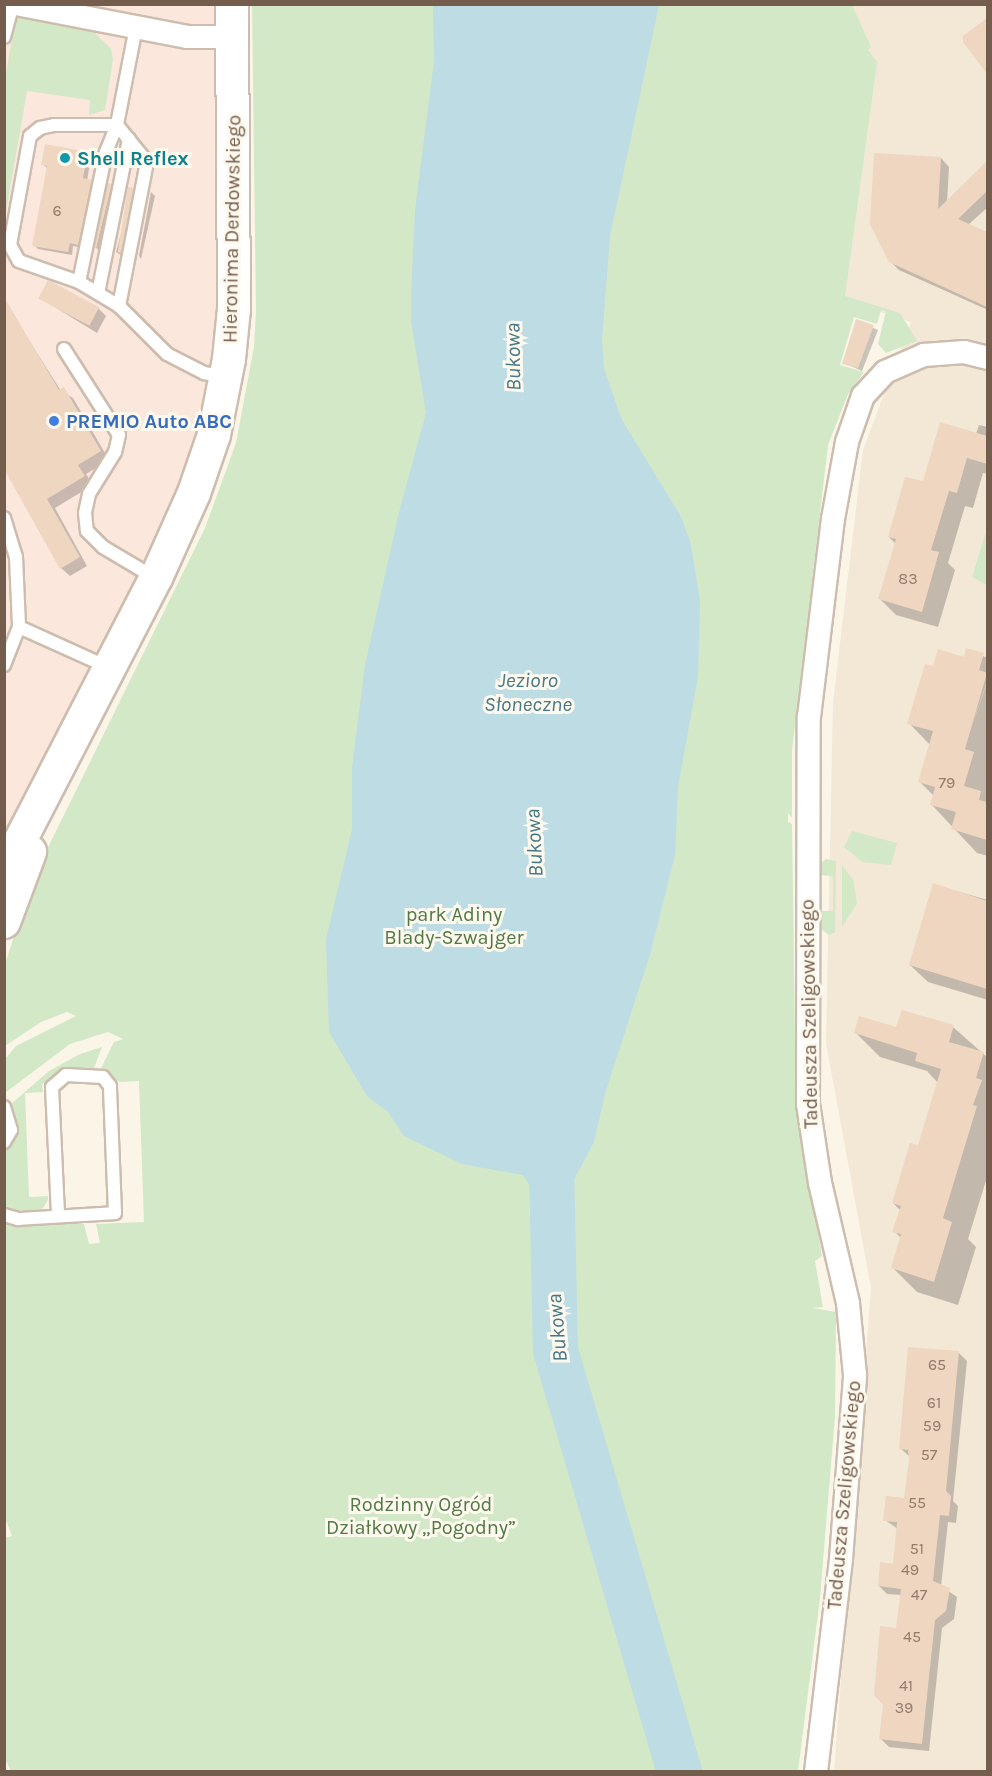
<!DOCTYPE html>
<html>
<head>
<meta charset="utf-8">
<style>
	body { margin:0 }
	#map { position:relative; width:992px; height:1776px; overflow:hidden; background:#fbf5e8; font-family:Karla,sans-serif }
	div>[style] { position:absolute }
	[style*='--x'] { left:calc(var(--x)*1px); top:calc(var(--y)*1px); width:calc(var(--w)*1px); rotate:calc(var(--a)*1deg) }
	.residential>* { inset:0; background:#f3e7d6 }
	.commercial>* { inset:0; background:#fbe7dc }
	.green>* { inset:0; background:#d2e8c7 }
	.water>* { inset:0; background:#bddce4 }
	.shadow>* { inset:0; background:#0003 }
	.river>* { height:45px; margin:-22.5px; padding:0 22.5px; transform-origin:22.5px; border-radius:22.5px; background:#bddce4 }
	.building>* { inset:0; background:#efd6c1; transform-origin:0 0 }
	.roads { filter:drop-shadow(2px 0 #cdbdae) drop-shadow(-2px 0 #cdbdae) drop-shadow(0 2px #cdbdae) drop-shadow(0 -2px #cdbdae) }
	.service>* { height:12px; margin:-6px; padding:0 6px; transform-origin:6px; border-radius:6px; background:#fff }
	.minor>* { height:22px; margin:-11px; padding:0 11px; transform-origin:11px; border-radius:11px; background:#fff }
	.secondary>* { height:32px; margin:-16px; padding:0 16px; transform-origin:16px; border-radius:16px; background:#fff }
	.dots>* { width:16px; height:16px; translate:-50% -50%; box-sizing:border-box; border:3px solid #fef9ee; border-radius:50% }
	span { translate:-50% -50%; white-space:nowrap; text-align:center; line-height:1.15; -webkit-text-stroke:6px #fef9ee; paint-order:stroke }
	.number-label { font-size:16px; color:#937b6a }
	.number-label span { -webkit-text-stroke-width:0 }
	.culture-label { font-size:20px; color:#0d838f; font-weight:700 }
	.left { translate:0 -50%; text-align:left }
	.street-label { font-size:20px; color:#745d4d }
	.shop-label { font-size:20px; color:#366cbe; font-weight:700 }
	.park-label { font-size:20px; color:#527945 }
	.water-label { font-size:21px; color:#477886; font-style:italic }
	.frame { position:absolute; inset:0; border:6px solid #745d4d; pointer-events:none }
</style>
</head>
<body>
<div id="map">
	<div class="residential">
		<i style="clip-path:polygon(792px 5px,987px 5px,987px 1771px,834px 1771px,871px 1288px,826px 1043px,833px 702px,863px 450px,911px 322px,803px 287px)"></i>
	</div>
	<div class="commercial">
		<i style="clip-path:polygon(5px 5px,222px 5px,221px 343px,192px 464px,132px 602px,5px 855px)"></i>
	</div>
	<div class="green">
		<i style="clip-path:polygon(252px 5px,852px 5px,871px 47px,868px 50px,877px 62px,845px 296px,900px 313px,917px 341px,886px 353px,878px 344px,886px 311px,881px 310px,877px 324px,854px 317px,840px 365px,864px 372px,848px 394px,828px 445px,792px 751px,792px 818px,788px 813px,788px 822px,792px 824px,796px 1110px,822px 1256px,815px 1261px,823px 1307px,813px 1308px,836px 1312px,835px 1416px,820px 1598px,798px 1771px,11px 1771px,4px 1757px,4px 1538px,12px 1536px,4px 1515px,5px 1224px,84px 1224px,89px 1244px,100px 1243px,96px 1224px,144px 1222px,139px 1081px,120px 1082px,100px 1070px,114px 1042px,123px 1039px,108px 1032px,70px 1044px,5px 1093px,5px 1059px,16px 1046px,76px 1016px,67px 1012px,41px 1022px,5px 1046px,5px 964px,33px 878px,205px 528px,236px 443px,254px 347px,256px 311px)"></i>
		<i style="clip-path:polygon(16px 16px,93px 31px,111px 49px,113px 59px,105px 110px,89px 115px,90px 100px,27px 91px,5px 217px,5px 79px)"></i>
		<i style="clip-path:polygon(987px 529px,986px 549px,987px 585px,972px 577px)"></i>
		<i style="clip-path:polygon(852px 831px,897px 843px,891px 865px,862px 862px,844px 847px)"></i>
		<i style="clip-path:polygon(826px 859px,836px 861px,835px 932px,829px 935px,817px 926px,817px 911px,833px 911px,833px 876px,817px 875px,818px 865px)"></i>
		<i style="clip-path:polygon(842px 865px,853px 880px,857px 903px,842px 927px)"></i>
		<i style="clip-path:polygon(102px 1047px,94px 1068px,63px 1070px,42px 1084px,43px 1092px,25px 1093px,29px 1197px,48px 1196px,48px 1200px,43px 1208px,33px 1212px,5px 1209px,4px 1156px,17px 1124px,11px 1104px,49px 1071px,80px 1054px)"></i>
	</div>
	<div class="water">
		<i style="clip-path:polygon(433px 5px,659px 5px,610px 236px,602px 339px,604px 369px,622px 420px,680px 515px,690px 541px,700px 600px,698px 676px,678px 787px,675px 855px,651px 951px,605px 1094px,594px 1142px,570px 1187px,559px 1196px,555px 1224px,543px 1222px,542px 1206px,523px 1175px,462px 1164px,404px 1136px,388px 1112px,367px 1096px,329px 1032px,326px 940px,352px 829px,352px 767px,365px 665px,399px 512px,426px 413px,411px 321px,411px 294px,415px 210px,434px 61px)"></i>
	</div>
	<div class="shadow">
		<i style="clip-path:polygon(988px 20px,988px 58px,982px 63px,965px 37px)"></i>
		<i style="clip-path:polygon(87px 153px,91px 157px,87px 181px,95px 185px,82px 248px,73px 246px,72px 255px,38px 249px,34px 245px,47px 168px,43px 164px)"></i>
		<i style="clip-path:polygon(941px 158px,949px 167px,947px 202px,988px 163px,988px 207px,968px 225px,988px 234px,988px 310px,899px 270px,890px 261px,871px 224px)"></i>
		<i style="clip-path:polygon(111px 185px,115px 189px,102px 252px,96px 248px)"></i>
		<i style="clip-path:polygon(133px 189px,137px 193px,124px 257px,116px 252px)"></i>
		<i style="clip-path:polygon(151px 192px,155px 196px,141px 259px,139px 256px)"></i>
		<i style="clip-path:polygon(40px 298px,98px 308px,106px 316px,97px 333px)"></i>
		<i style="clip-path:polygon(17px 321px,61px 391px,73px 398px,109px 460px,86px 474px,93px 485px,55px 508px,87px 566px,70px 576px,61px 568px,4px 466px)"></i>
		<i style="clip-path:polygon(857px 321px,878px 330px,862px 371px,844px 363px)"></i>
		<i style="clip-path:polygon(979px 425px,988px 427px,988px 474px,983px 473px,973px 508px,965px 506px,948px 563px,955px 570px,938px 627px,896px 615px,880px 599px,896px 544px,889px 537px,924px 483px,976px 434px)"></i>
		<i style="clip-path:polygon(967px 650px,988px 658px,988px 679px,961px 756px,988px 680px,988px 856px,977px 853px,931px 804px,934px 796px,920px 782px,930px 745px,909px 723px,934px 668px,965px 659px)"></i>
		<i style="clip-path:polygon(934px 885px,988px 900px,988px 1000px,928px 982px,910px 965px)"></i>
		<i style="clip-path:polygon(953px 1027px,988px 1058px,988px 1174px,968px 1239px,976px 1247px,958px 1305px,917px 1292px,893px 1268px,902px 1239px,894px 1231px,901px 1211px,893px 1203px,919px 1147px,938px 1083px,927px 1071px,880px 1057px,856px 1033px)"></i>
		<i style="clip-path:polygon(959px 1353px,967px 1361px,953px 1501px,958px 1506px,956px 1523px,948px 1522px,941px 1586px,957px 1597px,954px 1619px,942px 1628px,929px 1751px,889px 1747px,881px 1739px,902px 1595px,887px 1594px,879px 1586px,894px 1566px,898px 1529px,885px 1520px,905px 1500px,910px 1457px,900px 1448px)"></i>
	</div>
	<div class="river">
		<i style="--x:551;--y:1162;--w:188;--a:88.8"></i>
		<i style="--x:555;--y:1350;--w:440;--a:73.6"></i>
	</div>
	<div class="building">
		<i style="clip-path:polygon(987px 18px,987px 74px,963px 42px,963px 36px)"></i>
		<i style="clip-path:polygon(45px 144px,88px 152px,83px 178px,92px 180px,78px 245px,70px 243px,68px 252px,32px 246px,47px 166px,41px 165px)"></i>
		<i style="clip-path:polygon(874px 153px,941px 157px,938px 209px,987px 161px,987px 191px,958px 219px,987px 232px,987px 307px,889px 262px,870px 224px)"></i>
		<i style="left:108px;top:183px;width:4px;height:66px;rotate:14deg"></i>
		<i style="left:128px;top:187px;width:6px;height:66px;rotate:9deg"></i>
		<i style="left:48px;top:280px;width:58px;height:21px;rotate:28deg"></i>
		<i style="clip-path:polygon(4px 297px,59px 390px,64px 387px,101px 451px,78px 465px,85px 476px,47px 499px,80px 557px,60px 569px,4px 469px)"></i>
		<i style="clip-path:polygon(856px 319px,874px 325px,858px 368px,842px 364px)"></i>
		<i style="clip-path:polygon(940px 422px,987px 436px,987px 464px,967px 458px,957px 493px,949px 491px,931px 550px,939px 552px,922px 612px,878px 599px,896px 539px,888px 537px,905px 477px,923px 481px)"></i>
		<i style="clip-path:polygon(966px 648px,984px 653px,979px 670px,987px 673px,965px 749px,974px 752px,964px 786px,981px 791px,979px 800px,987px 802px,987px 840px,951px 829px,956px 812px,930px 805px,935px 787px,918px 782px,933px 731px,907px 724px,925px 664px,933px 666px,938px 649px,964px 657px)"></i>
		<i style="clip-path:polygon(933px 883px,987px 901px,987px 989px,909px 965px)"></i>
		<i style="clip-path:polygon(902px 1010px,954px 1025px,949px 1042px,984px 1052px,976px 1078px,982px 1080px,973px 1105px,977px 1106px,943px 1218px,952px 1222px,934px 1282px,891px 1268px,901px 1234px,892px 1232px,901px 1206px,892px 1203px,910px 1143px,918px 1145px,941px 1069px,915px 1061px,917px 1053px,854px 1033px,859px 1016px,896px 1027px)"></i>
		<i style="clip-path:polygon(908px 1347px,959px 1351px,946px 1491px,951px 1496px,949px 1516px,940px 1515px,933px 1581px,950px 1588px,946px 1611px,935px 1620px,922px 1744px,879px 1739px,883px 1705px,874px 1695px,880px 1626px,896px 1628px,901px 1589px,878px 1586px,880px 1562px,893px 1564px,897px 1522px,883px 1521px,886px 1496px,904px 1498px,909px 1460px,908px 1450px,899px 1449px)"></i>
	</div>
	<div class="roads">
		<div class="service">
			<i style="--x:136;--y:27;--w:100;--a:101"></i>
			<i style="--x:117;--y:125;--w:48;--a:51"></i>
			<i style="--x:147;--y:162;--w:147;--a:101"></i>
			<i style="--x:119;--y:306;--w:68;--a:45"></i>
			<i style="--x:167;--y:354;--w:42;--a:27.2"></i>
			<i style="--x:204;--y:373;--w:22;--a:10"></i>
			<i style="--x:4;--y:37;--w:34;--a:-75"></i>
			<i style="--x:79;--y:282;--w:133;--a:-78.3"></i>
			<i style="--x:106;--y:152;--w:29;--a:-68"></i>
			<i style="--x:117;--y:125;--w:63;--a:180"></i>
			<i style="--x:54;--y:125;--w:14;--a:168"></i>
			<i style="--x:40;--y:128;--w:13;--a:141"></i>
			<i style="--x:30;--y:136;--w:111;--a:100.4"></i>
			<i style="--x:10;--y:245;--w:18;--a:61"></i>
			<i style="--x:19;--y:261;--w:64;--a:19.3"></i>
			<i style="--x:79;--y:282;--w:47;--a:31"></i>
			<i style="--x:98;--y:293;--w:157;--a:-78.6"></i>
			<i style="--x:64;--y:349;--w:102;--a:57.4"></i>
			<i style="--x:119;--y:435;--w:17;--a:103"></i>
			<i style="--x:115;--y:452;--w:49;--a:121.8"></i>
			<i style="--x:89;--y:494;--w:19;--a:102"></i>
			<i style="--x:85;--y:513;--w:18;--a:84"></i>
			<i style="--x:87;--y:531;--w:23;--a:45"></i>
			<i style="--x:103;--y:547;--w:61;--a:30.8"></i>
			<i style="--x:4;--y:518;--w:41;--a:72.9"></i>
			<i style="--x:16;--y:557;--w:70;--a:87.5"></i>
			<i style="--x:4;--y:665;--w:41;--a:-68.5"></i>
			<i style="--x:19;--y:627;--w:100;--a:24.3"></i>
			<i style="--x:4;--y:1107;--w:24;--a:73"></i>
			<i style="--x:11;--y:1130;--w:14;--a:120"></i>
			<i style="--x:4;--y:1215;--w:15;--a:16"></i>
			<i style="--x:18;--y:1219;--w:97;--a:-3.5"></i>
			<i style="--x:115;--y:1213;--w:127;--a:-92.3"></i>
			<i style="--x:110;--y:1086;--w:11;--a:-128"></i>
			<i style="--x:103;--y:1077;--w:37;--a:-177"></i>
			<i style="--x:66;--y:1075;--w:18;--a:139"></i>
			<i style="--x:52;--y:1087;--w:129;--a:87.3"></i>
		</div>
		<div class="minor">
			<i style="--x:16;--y:4;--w:174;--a:10.9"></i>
			<i style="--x:187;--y:37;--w:45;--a:0"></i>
			<i style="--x:816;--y:1772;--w:214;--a:-83.3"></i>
			<i style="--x:841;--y:1559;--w:185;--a:-85.6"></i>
			<i style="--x:855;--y:1375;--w:72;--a:-95.6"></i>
			<i style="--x:848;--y:1303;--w:123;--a:-103.1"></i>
			<i style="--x:820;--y:1183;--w:80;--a:-98.6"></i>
			<i style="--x:808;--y:1104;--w:387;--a:-89.9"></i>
			<i style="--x:809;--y:717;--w:199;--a:-83.1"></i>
			<i style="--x:833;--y:519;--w:78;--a:-79.7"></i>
			<i style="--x:847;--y:442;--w:49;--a:-70.8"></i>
			<i style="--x:863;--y:396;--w:33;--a:-47"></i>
			<i style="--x:885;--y:372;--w:43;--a:-23.6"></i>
			<i style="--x:924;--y:355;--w:40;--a:-4.3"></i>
			<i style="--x:964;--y:352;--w:25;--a:14"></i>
		</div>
		<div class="secondary">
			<i style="--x:4;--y:872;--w:331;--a:-62.7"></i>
			<i style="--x:156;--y:578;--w:93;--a:-65.9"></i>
			<i style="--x:194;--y:493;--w:61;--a:-71"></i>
			<i style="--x:214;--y:435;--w:77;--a:-78.8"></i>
			<i style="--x:229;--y:359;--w:50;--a:-84.3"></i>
			<i style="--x:234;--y:309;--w:305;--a:-90.4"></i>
			<i style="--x:4;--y:922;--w:75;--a:-69.6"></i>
		</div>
	</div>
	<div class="dots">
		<i style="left:65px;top:158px;background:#0f9aa8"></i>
		<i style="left:54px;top:421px;background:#3f7fe0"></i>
	</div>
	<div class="number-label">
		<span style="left:57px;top:211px">6</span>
		<span style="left:908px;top:579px">83</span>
		<span style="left:947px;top:783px">79</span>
		<span style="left:937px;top:1365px">65</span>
		<span style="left:934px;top:1403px">61</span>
		<span style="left:932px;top:1426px">59</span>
		<span style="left:929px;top:1455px">57</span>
		<span style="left:917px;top:1503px">55</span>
		<span style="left:917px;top:1549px">51</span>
		<span style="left:910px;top:1570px">49</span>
		<span style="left:919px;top:1595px">47</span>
		<span style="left:912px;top:1637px">45</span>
		<span style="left:906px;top:1686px">41</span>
		<span style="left:904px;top:1708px">39</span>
	</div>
	<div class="culture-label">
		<span class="left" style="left:77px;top:158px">Shell Reflex</span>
	</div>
	<div class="street-label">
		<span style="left:232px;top:229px;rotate:-89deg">Hieronima Derdowskiego</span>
		<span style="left:809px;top:1014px;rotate:-91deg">Tadeusza Szeligowskiego</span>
		<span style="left:844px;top:1495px;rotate:-85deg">Tadeusza Szeligowskiego</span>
	</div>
	<div class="shop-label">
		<span class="left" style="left:66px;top:421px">PREMIO Auto ABC</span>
	</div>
	<div class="park-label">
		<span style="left:454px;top:926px">park Adiny<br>Blady-Szwajger</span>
		<span style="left:421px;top:1516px">Rodzinny Ogród<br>Działkowy „Pogodny”</span>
	</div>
	<div class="water-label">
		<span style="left:513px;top:357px;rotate:-91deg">Bukowa</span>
		<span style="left:528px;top:692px">Jezioro<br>Słoneczne</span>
		<span style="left:534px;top:843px;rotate:-93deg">Bukowa</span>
		<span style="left:557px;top:1328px;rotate:-95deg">Bukowa</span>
	</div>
	<div class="frame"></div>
</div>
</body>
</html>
